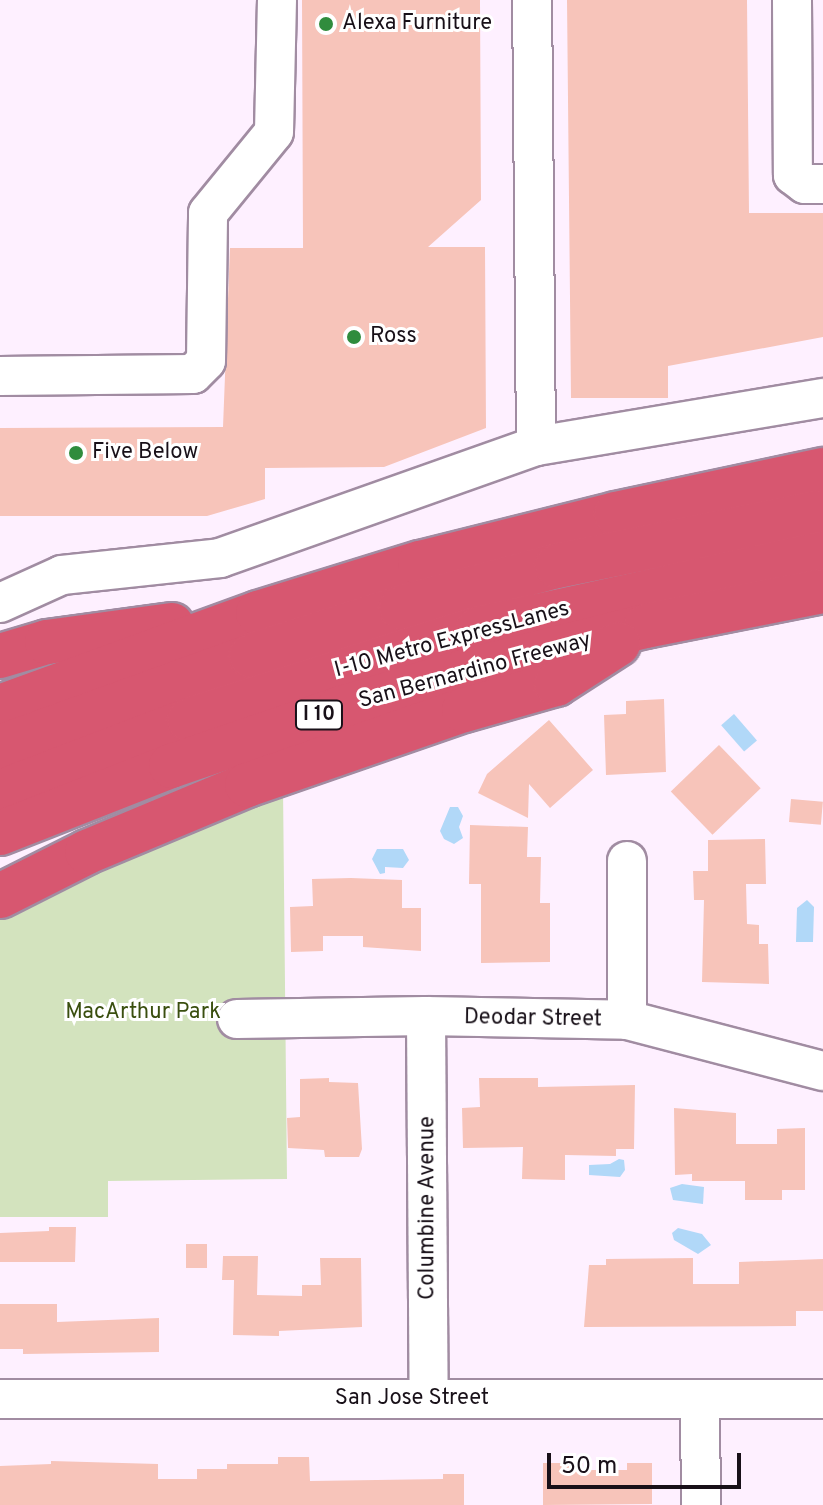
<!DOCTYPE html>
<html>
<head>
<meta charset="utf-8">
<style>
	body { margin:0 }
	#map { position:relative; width:823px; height:1505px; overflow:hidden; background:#fef0ff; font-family:Overpass,sans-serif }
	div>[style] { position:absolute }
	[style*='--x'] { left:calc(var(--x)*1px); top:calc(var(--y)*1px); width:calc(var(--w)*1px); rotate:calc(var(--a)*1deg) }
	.green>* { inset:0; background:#d3e3be }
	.water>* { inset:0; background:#b1d8f8; transform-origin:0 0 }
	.building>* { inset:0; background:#f7c4ba; transform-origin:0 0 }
	.roads { filter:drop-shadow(2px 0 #a18ca2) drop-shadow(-2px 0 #a18ca2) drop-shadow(0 2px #a18ca2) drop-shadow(0 -2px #a18ca2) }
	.minor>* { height:38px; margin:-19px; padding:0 19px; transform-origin:19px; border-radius:19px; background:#fff }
	.highway>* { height:44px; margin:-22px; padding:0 22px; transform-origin:22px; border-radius:22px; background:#d75770 }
	.dots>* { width:22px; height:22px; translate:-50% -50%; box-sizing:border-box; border:4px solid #fff; border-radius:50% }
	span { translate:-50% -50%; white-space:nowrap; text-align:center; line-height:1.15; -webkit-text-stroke:6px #fff; paint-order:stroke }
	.shield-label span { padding:2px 6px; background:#fff; border:2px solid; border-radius:6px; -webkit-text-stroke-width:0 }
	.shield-label { font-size:20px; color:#181018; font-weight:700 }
	.poi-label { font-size:22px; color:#181018 }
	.left { translate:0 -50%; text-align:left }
	.street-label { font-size:22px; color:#181018 }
	.park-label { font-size:22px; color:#3a4f0f }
	.scale { position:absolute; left:547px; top:1453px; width:194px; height:36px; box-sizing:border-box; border:4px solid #181018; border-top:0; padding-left:10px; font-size:24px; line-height:28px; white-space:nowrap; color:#181018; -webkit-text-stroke:6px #fff; paint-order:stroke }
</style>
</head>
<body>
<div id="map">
	<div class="green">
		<i style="clip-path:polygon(283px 787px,287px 1179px,108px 1181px,108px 1217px,0 1217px,0 914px)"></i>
	</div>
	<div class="water">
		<i style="left:734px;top:714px;width:35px;height:17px;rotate:49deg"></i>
		<i style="clip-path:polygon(450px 807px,458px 807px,463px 816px,459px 827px,463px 838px,454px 844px,444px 839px,440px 831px)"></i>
		<i style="clip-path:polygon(377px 849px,403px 849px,409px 860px,403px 868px,385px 867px,385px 873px,380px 874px,372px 859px)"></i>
		<i style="clip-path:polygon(807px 900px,814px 907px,813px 942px,796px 942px,797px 908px)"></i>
		<i style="clip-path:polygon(619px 1159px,624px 1160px,625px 1170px,620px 1177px,589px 1175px,589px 1165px,610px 1164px)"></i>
		<i style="clip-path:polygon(682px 1184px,704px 1187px,703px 1204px,673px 1200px,670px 1188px)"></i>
		<i style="clip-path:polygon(678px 1228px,702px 1234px,711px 1245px,698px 1254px,674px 1240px,672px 1233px)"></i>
	</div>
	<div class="building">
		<i style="clip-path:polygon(302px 0,480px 0,481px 200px,428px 247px,485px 247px,486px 428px,384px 467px,265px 468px,265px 499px,207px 516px,0 516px,0 428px,223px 427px,230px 248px,303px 248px)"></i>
		<i style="clip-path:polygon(567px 0,747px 0,749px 213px,823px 213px,823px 337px,668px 366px,668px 398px,571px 398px)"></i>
		<i style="clip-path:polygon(664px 699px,666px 772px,606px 775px,604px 715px,626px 714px,626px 701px)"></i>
		<i style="clip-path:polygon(549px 720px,593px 770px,550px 808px,529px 784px,528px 818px,478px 793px,487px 774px)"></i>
		<i style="left:719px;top:745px;width:60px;height:67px;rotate:46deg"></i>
		<i style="left:791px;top:799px;width:32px;height:23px;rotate:5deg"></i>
		<i style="clip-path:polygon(470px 825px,528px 827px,527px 857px,541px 857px,540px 903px,550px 903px,550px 962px,481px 963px,481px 884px,469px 884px)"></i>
		<i style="clip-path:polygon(765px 839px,766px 884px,746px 884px,747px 924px,759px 925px,759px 944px,768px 944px,769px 984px,702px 982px,704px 900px,694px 900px,693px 871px,708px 871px,708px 840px)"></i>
		<i style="clip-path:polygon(351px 878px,402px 880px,402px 908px,421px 908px,421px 951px,363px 947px,363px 936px,323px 936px,323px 951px,291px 952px,290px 907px,313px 906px,312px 879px)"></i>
		<i style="clip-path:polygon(329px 1078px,329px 1082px,358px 1083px,362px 1149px,359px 1157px,325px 1157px,324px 1150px,288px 1148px,287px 1118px,300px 1117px,300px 1079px)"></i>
		<i style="clip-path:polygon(479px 1078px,538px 1078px,538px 1087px,635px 1085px,634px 1149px,616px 1149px,616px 1156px,565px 1155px,565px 1180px,522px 1179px,523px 1147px,463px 1148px,462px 1108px,480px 1107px)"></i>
		<i style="clip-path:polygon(674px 1108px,736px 1113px,736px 1144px,777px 1144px,777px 1129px,805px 1128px,805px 1190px,782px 1190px,782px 1200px,745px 1200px,745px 1181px,692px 1181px,692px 1174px,675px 1175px)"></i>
		<i style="clip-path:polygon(49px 1227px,76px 1227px,75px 1262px,0 1262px,0 1233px,49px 1231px)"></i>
		<i style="left:186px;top:1244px;width:21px;height:24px"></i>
		<i style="clip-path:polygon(223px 1256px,258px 1256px,257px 1295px,302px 1296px,302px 1285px,321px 1285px,320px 1258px,361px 1258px,362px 1327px,279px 1331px,279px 1336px,233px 1335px,234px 1280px,222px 1280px)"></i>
		<i style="clip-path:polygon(693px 1258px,693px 1284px,739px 1284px,739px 1262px,823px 1259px,823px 1311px,796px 1311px,796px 1326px,584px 1327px,589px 1265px,606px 1265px,606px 1259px)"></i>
		<i style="clip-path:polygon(0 1304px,57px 1304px,57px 1322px,159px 1318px,159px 1352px,23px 1354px,23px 1349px,0 1349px)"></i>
		<i style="clip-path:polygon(278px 1457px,309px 1457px,310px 1481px,443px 1479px,443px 1474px,464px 1474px,464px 1505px,0 1505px,0 1466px,51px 1464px,51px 1461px,158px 1464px,158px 1479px,197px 1479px,197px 1469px,227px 1469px,227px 1464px,278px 1464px)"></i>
		<i style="clip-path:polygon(543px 1463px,583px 1463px,583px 1470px,627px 1470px,627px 1463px,652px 1463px,652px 1504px,543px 1505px)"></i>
	</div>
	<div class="roads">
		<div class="minor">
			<i style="--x:792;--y:0;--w:175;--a:89.7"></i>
			<i style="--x:793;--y:175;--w:15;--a:37"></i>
			<i style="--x:805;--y:184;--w:18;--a:0"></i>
			<i style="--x:0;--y:376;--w:193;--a:-0.6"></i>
			<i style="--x:193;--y:374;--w:18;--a:-45"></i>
			<i style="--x:206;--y:361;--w:148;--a:-89.2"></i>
			<i style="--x:208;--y:213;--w:104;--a:-50.8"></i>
			<i style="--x:274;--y:132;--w:132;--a:-88.7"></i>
			<i style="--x:536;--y:446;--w:291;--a:-9.5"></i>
			<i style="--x:0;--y:603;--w:68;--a:-24.3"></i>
			<i style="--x:62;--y:575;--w:159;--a:-6.1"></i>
			<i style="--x:220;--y:558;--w:335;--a:-19.5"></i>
			<i style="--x:536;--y:446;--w:446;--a:-90.5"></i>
			<i style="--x:426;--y:1016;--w:383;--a:89.6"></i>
			<i style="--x:237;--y:1019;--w:189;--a:-0.9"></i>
			<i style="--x:426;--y:1016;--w:201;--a:1.1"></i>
			<i style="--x:627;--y:1020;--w:203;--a:14.6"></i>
			<i style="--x:627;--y:1020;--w:159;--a:-90"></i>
			<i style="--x:0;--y:1399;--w:823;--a:0"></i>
			<i style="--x:700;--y:1400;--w:105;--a:89.5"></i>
		</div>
		<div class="highway">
			<i style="--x:0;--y:656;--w:49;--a:-16.6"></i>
			<i style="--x:47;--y:642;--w:126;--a:-7.7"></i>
			<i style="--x:0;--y:707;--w:275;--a:-20"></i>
			<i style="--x:258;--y:613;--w:170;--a:-17.2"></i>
			<i style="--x:420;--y:563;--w:202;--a:-14"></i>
			<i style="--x:616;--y:514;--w:212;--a:-12"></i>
			<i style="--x:0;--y:747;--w:267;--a:-19.9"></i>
			<i style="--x:251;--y:656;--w:157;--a:-17.7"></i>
			<i style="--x:401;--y:608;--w:162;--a:-15.1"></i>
			<i style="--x:557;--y:566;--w:271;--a:-11.5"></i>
			<i style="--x:0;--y:792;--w:202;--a:-20.9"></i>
			<i style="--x:189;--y:720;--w:303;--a:-17.5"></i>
			<i style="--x:478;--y:629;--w:353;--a:-12.3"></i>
			<i style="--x:0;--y:833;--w:184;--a:-21.4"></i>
			<i style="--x:171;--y:766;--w:176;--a:-18.8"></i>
			<i style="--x:338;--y:709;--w:133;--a:-16.7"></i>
			<i style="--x:465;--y:671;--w:187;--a:-14"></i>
			<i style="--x:646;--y:626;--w:180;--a:-11.2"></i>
			<i style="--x:0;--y:896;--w:97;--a:-26.8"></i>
			<i style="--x:87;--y:852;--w:173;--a:-22.7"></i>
			<i style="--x:247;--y:785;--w:230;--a:-19.1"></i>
			<i style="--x:464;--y:710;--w:96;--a:-15.8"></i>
			<i style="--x:556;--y:684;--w:74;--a:-32.8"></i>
		</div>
	</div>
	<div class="dots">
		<i style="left:326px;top:24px;background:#308c3d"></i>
		<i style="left:354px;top:337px;background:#308c3d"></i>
		<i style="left:76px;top:453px;background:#308c3d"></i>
	</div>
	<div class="shield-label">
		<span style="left:319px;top:715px">I 10</span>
	</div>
	<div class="poi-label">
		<span class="left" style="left:342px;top:24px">Alexa Furniture</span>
		<span class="left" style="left:370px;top:337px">Ross</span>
		<span class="left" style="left:92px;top:453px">Five Below</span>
	</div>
	<div class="street-label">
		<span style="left:452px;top:640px;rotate:-15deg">I-10 Metro ExpressLanes</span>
		<span style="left:475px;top:671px;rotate:-15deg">San Bernardino Freeway</span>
		<span style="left:533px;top:1019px;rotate:1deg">Deodar Street</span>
		<span style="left:428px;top:1208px;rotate:-90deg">Columbine Avenue</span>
		<span style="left:412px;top:1399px">San Jose Street</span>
	</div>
	<div class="park-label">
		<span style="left:143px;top:1013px">MacArthur Park</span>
	</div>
	<div class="scale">50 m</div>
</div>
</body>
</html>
